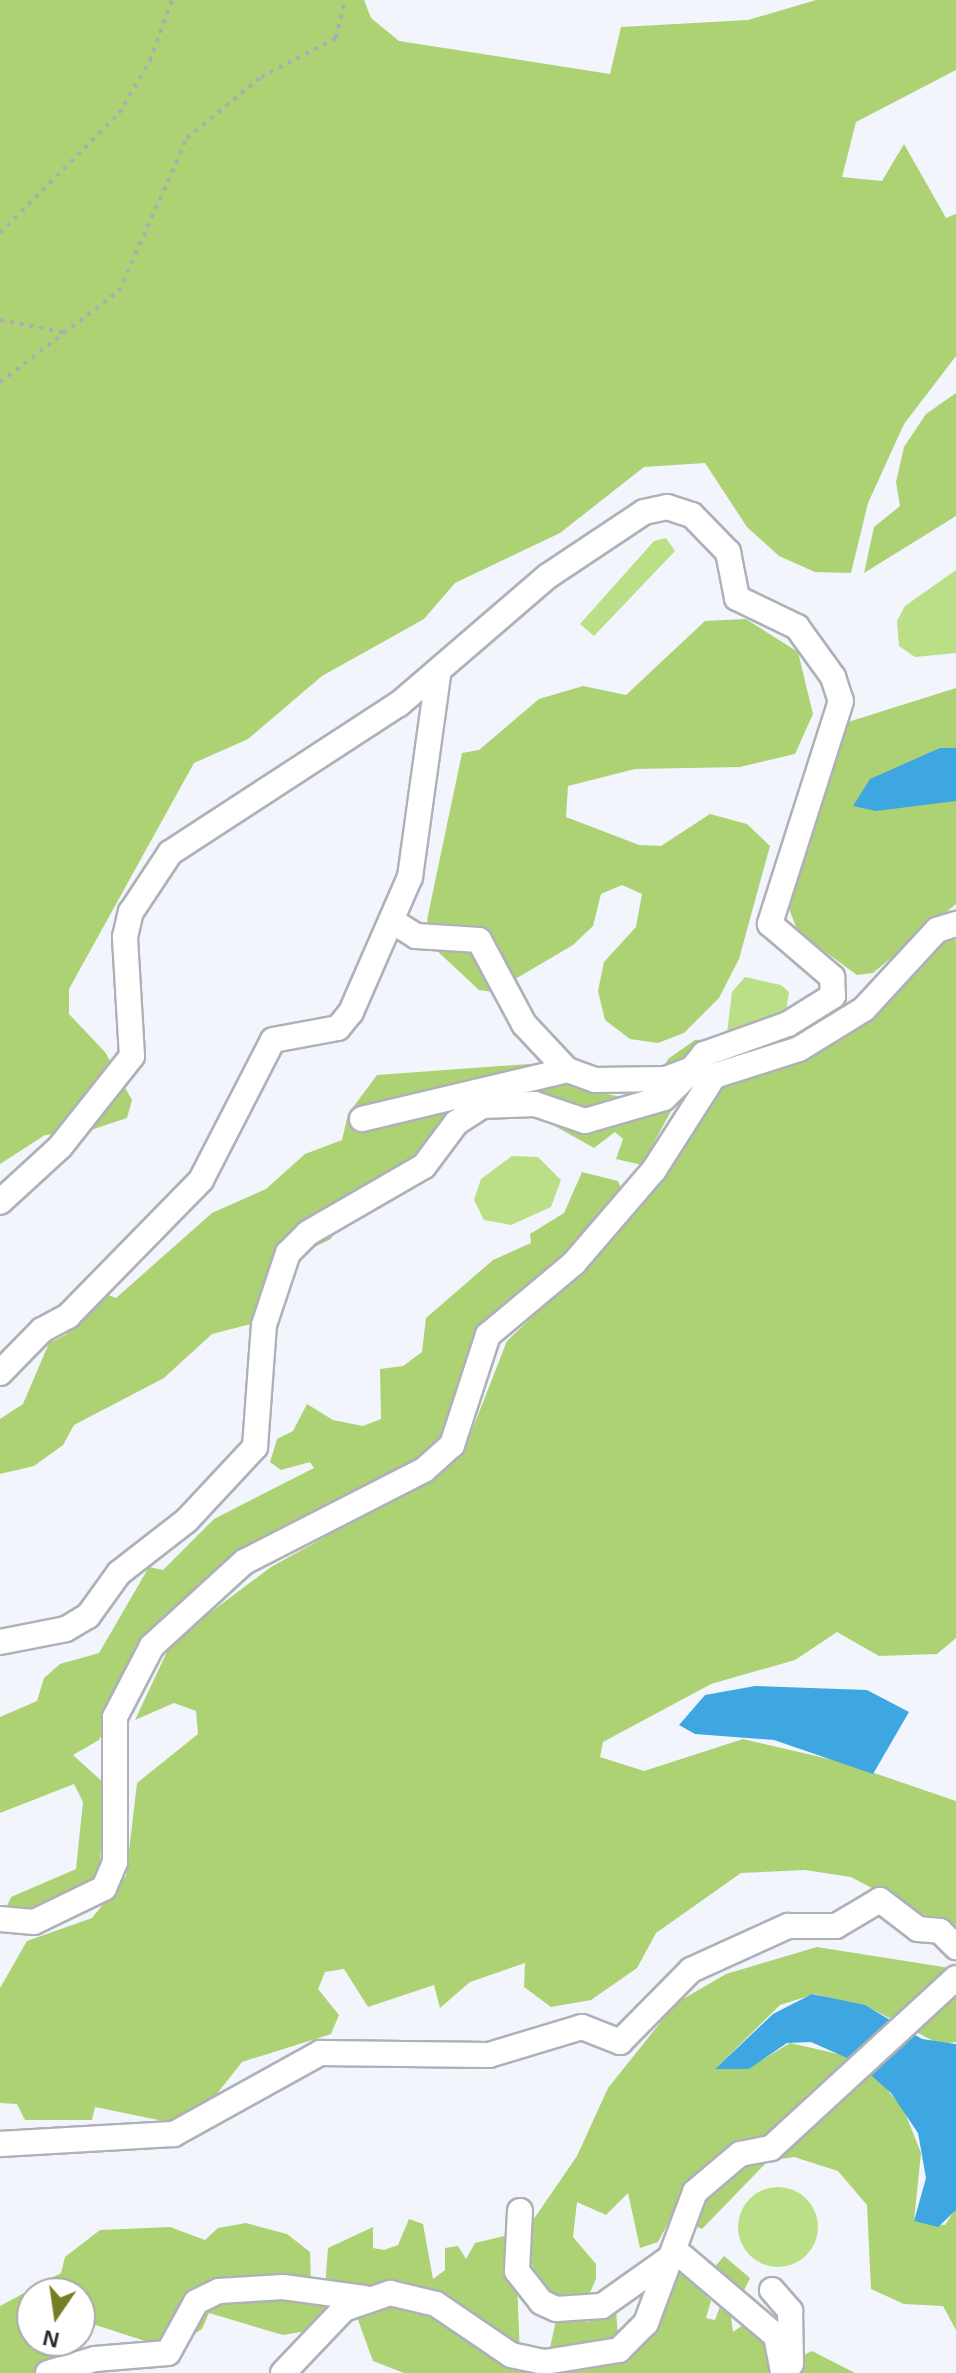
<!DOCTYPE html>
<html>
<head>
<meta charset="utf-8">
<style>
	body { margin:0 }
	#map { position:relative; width:956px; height:2373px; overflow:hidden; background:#f3f5fd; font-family:Helvetica,sans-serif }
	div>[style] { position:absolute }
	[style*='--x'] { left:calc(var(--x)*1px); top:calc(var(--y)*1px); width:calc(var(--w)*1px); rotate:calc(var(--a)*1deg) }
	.green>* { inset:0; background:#bbdf87 }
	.round { border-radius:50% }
	.forest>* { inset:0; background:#acd274 }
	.water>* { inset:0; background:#3ea7e2 }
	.path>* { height:4px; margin-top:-2px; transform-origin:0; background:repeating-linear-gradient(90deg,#acadb3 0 4px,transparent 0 10px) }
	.roads { filter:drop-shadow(2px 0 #afb1b8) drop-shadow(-2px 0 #afb1b8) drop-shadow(0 2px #afb1b8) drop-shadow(0 -2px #afb1b8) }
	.minor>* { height:24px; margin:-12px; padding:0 12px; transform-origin:12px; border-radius:12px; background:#fff }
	span { translate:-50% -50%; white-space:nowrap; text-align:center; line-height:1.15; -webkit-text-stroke:6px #fff; paint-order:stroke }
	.north { position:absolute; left:16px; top:2277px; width:80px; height:80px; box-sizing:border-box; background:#fff; border:2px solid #aaaaab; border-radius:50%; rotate:193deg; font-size:22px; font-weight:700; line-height:32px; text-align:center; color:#2a2a2d }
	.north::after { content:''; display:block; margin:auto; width:28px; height:36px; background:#797d26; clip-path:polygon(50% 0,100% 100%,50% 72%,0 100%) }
</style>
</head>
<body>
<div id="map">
	<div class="green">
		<i style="clip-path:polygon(666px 538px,675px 551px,594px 636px,580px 624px,654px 541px)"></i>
		<i style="clip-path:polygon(956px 570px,956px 653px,915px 657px,899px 646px,897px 621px,905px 606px)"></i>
		<i style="clip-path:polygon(745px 977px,781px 985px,789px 992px,786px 1012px,727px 1033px,732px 992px)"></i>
		<i style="clip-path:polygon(512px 1156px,538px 1157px,561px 1180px,551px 1207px,511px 1225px,484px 1220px,474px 1200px,481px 1179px)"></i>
		<i class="round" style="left:738px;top:2187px;width:80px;height:80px"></i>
	</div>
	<div class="forest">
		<i style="clip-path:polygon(0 0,364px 0,371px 18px,399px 41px,610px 74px,621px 27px,748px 20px,816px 0,956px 0,956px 70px,856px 122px,842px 177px,882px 181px,904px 144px,946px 218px,956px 214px,956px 356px,904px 424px,868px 503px,851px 573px,815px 572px,779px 556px,747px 527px,705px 463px,644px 467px,560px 533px,455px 583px,424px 619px,322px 676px,248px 739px,194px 763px,69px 989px,69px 1014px,105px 1052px,132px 1100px,127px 1118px,85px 1132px,45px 1135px,0 1164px)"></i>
		<i style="clip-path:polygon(956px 393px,956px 516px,864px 573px,874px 527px,900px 506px,896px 482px,904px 447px,926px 414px)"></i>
		<i style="clip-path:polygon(746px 619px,798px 652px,813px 714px,795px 754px,740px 767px,635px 769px,568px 786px,566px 817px,639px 845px,661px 846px,710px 814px,747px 824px,770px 846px,739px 959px,719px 998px,684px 1033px,658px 1043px,630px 1039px,605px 1020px,598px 991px,604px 962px,636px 927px,642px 894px,622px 885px,601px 894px,593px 926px,573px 945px,493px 992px,479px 990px,434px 948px,427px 920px,462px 753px,479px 750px,539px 699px,583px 686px,626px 695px,705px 621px)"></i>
		<i style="clip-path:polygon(956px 688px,956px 904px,873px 973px,857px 975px,798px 932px,788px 906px,848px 722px)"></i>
		<i style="clip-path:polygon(945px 940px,956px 940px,956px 1638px,937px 1654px,879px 1656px,837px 1632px,795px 1660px,711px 1684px,603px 1742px,600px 1757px,644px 1771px,743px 1739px,842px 1762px,956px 1801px,956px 1933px,851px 1877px,805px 1870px,741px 1873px,656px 1933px,637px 1968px,591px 2000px,551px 2007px,524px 1987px,525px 1963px,470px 1982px,440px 2008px,434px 1985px,368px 2007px,344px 1969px,325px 1972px,318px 1989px,339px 2015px,331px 2034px,242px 2062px,208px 2105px,173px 2123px,95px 2107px,92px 2120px,25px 2120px,17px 2104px,0 2103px,0 1988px,27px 1941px,92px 1918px,126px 1876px,137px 1783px,198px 1734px,196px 1711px,174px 1703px,135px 1720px,172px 1641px,271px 1567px,404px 1493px,465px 1448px,507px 1341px,567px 1284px,664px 1173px,719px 1089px,794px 1064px,875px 1014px)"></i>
		<i style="clip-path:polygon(713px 1039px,722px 1060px,678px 1098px,642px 1165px,616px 1159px,623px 1139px,615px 1132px,594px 1148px,528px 1111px,483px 1116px,418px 1181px,338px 1224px,331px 1239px,308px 1250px,255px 1323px,212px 1334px,164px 1378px,74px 1425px,63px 1445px,34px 1466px,0 1474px,0 1419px,23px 1404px,49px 1343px,67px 1334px,65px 1323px,106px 1294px,116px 1298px,212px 1213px,266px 1189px,305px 1154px,342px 1140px,348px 1114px,377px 1075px,570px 1061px,598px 1092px,626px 1098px,651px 1091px,668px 1059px,695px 1040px)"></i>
		<i style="clip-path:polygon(582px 1172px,618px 1181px,623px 1193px,585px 1244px,491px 1325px,448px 1437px,433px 1455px,239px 1558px,147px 1644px,99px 1740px,73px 1755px,106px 1785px,99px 1875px,40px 1908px,7px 1906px,11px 1897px,76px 1869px,83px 1802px,74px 1784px,0 1813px,0 1717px,37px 1701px,44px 1678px,60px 1664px,99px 1653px,149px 1567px,163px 1570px,214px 1519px,314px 1468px,310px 1462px,281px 1470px,270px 1462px,277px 1439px,293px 1431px,307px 1404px,333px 1420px,363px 1426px,381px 1419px,380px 1369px,403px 1366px,422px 1352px,426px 1318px,493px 1260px,531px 1243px,530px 1234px,564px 1213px)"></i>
		<i style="clip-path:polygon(817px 1947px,956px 1969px,956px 2042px,939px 2044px,872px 2009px,815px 1994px,780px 2005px,716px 2068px,747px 2069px,790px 2043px,847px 2056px,881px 2082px,904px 2110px,921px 2153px,914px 2221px,945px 2225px,956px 2208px,956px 2330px,943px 2306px,904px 2304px,871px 2289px,867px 2205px,838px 2171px,794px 2157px,768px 2161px,702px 2229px,672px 2216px,658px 2242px,640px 2248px,628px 2193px,606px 2215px,577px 2202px,573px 2237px,596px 2264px,596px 2279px,589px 2295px,564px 2299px,543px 2288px,529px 2259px,531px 2223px,577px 2156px,608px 2088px,676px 2003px,726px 1974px)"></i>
		<i style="clip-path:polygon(409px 2219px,423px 2224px,433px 2279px,445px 2270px,445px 2248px,458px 2246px,466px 2259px,475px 2243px,504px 2236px,516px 2257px,520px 2356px,548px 2357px,558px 2311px,587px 2322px,616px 2309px,618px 2336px,628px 2337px,656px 2282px,693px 2257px,698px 2288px,711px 2301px,706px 2318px,715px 2320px,725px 2293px,708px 2275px,724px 2256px,750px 2278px,731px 2317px,733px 2332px,764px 2310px,783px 2325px,793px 2360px,812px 2351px,855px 2373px,404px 2373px,373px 2361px,357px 2317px,342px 2313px,312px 2330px,283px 2335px,209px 2313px,202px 2329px,170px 2349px,80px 2320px,80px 2293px,32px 2293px,32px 2341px,64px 2341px,44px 2373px,0 2373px,0 2306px,61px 2273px,65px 2257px,100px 2230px,170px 2227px,205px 2240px,218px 2228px,246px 2223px,287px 2234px,310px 2252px,311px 2284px,325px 2287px,328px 2248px,373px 2227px,373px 2248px,384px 2250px,398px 2245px)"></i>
	</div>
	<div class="water">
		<i style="clip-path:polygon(940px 748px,956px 748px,956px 801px,876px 811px,853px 806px,870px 779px)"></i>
		<i style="clip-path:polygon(755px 1686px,867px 1690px,909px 1712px,873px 1774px,774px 1740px,695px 1734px,679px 1725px,705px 1695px)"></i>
		<i style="clip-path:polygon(812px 1994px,865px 2005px,922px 2039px,956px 2044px,956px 2210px,938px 2227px,914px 2221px,926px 2178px,918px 2133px,891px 2093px,856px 2062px,811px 2042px,787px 2043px,749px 2069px,715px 2069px,773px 2014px)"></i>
	</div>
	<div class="path">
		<i style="--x:0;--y:233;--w:169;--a:-45.2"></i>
		<i style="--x:119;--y:113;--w:61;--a:-59.2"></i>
		<i style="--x:150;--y:61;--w:65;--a:-70.2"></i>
		<i style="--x:0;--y:320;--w:69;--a:10.8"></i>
		<i style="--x:0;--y:382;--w:150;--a:-37.4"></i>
		<i style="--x:119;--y:291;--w:167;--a:-66"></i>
		<i style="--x:187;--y:138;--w:96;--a:-39.5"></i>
		<i style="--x:261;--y:77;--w:85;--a:-27.5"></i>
		<i style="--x:336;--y:38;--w:39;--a:-77"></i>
	</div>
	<div class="roads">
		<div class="minor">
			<i style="--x:362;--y:1119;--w:211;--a:-13.4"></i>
			<i style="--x:0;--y:1202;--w:81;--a:-42.5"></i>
			<i style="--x:60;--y:1147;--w:116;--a:-51.6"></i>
			<i style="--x:132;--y:1056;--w:119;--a:-93.4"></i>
			<i style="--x:125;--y:937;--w:26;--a:-77"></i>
			<i style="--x:131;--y:912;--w:71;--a:-56.5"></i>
			<i style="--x:170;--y:853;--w:273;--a:-33.1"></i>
			<i style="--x:399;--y:704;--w:196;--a:-40.7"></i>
			<i style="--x:548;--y:576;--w:115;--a:-33.7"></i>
			<i style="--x:644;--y:512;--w:24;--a:-12"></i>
			<i style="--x:667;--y:507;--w:26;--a:18"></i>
			<i style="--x:692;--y:515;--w:52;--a:45.8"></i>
			<i style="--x:728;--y:552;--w:47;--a:78.9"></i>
			<i style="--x:737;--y:598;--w:67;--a:25.8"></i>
			<i style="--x:797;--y:627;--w:62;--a:54.2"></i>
			<i style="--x:833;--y:677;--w:25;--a:72"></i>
			<i style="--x:841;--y:701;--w:234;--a:107.7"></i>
			<i style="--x:770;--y:924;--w:82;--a:40.5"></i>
			<i style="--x:832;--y:977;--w:19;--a:87"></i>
			<i style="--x:833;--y:996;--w:53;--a:148.1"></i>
			<i style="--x:788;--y:1024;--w:89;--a:160.3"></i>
			<i style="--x:704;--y:1054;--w:19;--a:129"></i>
			<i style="--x:692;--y:1069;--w:28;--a:159"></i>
			<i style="--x:666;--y:1079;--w:71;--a:179.2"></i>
			<i style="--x:595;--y:1080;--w:30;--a:-160"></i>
			<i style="--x:567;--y:1070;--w:63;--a:-133.1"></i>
			<i style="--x:524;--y:1024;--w:95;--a:-118.2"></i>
			<i style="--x:479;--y:940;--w:63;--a:-176.4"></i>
			<i style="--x:416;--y:936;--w:25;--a:-148"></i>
			<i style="--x:0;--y:1373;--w:60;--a:-45.7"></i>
			<i style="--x:42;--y:1330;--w:30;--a:-28"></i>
			<i style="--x:68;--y:1316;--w:190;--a:-45.6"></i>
			<i style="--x:201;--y:1180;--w:157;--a:-62.8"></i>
			<i style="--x:273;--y:1040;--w:66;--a:-10.5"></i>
			<i style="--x:338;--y:1028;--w:21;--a:-51"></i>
			<i style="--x:351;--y:1012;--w:147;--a:-66.4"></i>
			<i style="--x:410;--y:877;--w:205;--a:-82.1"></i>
			<i style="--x:0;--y:1642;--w:67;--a:-11.1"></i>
			<i style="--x:66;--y:1629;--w:26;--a:-31"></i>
			<i style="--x:88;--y:1616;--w:53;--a:-54.2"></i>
			<i style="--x:119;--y:1573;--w:86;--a:-37.9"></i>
			<i style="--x:187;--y:1520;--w:100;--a:-47"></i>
			<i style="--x:255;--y:1447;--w:122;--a:-85.8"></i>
			<i style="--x:264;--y:1325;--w:76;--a:-71.6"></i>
			<i style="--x:288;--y:1253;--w:28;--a:-45"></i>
			<i style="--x:308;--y:1233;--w:134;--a:-30"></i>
			<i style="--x:424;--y:1166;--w:54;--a:-53.3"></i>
			<i style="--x:456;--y:1123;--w:31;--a:-33"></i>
			<i style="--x:482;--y:1106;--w:53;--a:-2.2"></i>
			<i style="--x:535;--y:1104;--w:53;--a:18.8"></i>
			<i style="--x:585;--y:1121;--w:82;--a:-16.2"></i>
			<i style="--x:664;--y:1098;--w:33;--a:-44"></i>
			<i style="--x:0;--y:1919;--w:34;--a:5"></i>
			<i style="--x:34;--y:1922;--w:78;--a:-25.9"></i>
			<i style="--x:104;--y:1888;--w:28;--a:-67"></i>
			<i style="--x:115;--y:1862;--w:145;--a:-90"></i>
			<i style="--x:115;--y:1717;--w:80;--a:-62.5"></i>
			<i style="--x:152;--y:1646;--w:125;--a:-42.4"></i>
			<i style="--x:244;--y:1562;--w:202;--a:-27.1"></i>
			<i style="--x:424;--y:1470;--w:38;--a:-42"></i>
			<i style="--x:452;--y:1445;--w:116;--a:-71.9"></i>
			<i style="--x:488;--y:1335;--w:112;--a:-39.9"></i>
			<i style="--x:574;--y:1263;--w:123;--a:-49.3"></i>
			<i style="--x:654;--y:1170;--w:112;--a:-57.4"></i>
			<i style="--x:714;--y:1076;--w:89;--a:-17.6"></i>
			<i style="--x:799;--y:1049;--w:76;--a:-31.6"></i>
			<i style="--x:864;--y:1009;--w:108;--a:-47.3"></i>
			<i style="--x:937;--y:930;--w:20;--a:-18"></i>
			<i style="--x:0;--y:2144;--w:174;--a:-3.3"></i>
			<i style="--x:174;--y:2134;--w:167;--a:-29"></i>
			<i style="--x:320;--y:2053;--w:169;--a:0.7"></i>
			<i style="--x:489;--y:2055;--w:97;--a:-16.8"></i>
			<i style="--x:582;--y:2027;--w:41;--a:21.5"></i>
			<i style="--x:620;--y:2042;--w:101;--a:-45.4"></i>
			<i style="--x:691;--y:1970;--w:107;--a:-24.4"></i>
			<i style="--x:788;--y:1926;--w:48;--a:0"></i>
			<i style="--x:836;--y:1926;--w:51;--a:-30.6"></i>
			<i style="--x:880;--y:1900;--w:48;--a:37.3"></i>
			<i style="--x:918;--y:1929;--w:22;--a:5"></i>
			<i style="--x:940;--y:1931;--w:23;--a:45"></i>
			<i style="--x:520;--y:2211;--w:60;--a:92.9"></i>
			<i style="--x:517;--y:2271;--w:39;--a:52"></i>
			<i style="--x:541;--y:2302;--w:17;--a:25"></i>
			<i style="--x:556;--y:2309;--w:46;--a:-3.7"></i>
			<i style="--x:602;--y:2306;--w:80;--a:-35.3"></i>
			<i style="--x:677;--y:2252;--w:130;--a:40.3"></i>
			<i style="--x:776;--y:2336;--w:38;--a:79"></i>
			<i style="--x:772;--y:2290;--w:28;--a:49"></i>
			<i style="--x:790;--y:2311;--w:53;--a:88.9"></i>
			<i style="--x:48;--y:2373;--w:49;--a:-16.6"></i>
			<i style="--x:95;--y:2359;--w:73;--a:-4.7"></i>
			<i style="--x:168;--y:2353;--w:58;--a:-61.2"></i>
			<i style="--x:196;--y:2302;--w:25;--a:-26"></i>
			<i style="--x:219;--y:2291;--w:64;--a:-3.6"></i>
			<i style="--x:283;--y:2287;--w:82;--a:7.7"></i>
			<i style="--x:283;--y:2373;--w:88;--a:-46.4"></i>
			<i style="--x:344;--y:2309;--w:49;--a:-19.2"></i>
			<i style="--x:390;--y:2293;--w:47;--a:13.4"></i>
			<i style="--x:436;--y:2304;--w:91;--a:34.2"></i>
			<i style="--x:511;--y:2355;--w:35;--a:12"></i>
			<i style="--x:545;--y:2362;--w:75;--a:-9.2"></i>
			<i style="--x:619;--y:2350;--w:38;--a:-45"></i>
			<i style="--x:646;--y:2323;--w:140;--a:-69.5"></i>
			<i style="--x:695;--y:2192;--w:59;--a:-40.2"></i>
			<i style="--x:740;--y:2154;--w:32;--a:-11"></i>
			<i style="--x:771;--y:2148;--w:251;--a:-42.6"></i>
		</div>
	</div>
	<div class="north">N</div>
</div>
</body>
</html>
